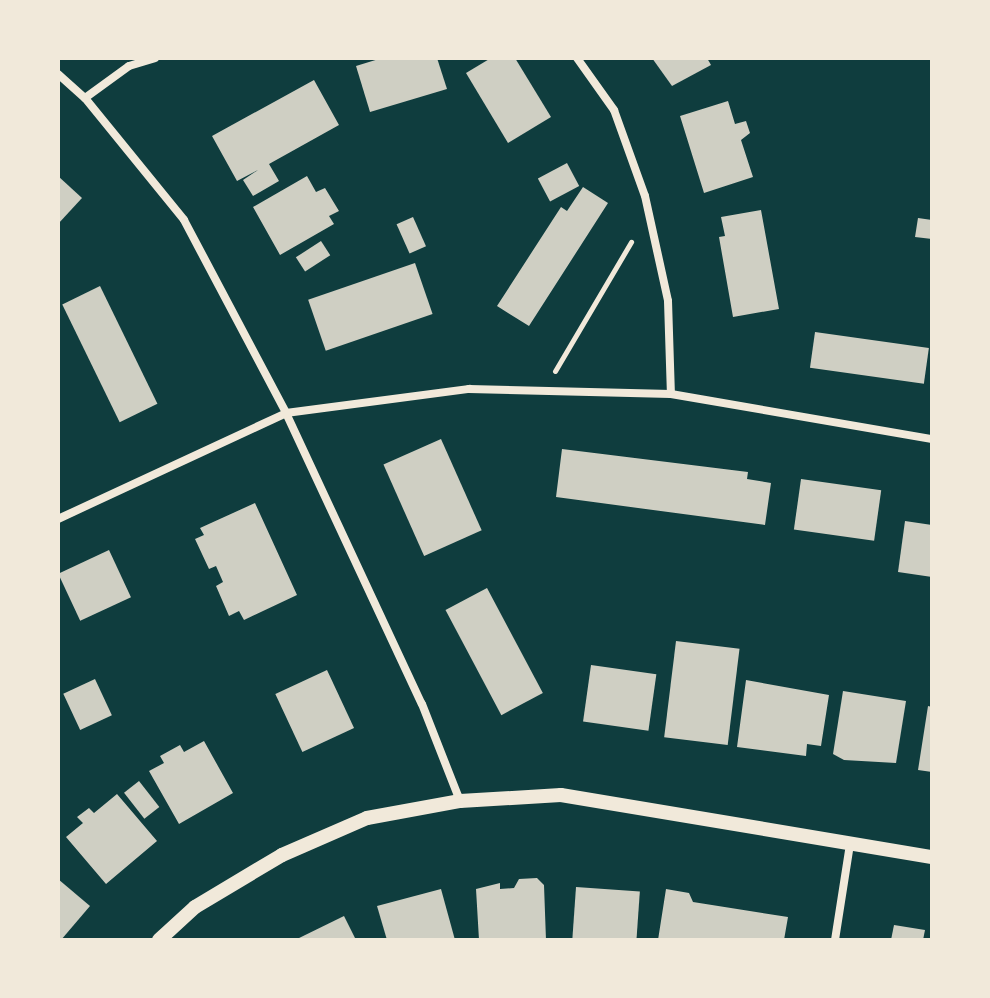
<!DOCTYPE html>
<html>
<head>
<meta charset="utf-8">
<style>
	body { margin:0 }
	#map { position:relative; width:990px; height:998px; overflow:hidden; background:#0f3d3e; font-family:"Golos Text",sans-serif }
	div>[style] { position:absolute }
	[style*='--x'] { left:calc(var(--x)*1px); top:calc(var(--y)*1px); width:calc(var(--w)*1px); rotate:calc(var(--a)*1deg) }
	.building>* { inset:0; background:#cfcfc3; transform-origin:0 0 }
	.path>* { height:5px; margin:-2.5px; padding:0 2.5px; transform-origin:2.5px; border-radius:2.5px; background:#f1e9da }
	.minor>* { height:8px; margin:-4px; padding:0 4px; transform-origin:4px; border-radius:4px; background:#f1e9da }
	.tertiary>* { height:14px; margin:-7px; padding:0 7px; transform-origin:7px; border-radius:7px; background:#f1e9da }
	span { translate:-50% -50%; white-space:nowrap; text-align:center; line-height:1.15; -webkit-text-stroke:8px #f1e9da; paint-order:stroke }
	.frame { position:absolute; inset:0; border:60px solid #f1e9da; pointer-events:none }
</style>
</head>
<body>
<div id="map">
	<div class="building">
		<i style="clip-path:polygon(382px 58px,437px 58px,447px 89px,370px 112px,356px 66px)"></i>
		<i style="clip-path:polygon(491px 58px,515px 58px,551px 117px,508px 143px,466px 73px)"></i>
		<i style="clip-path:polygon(652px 58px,707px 58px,711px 65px,672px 86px)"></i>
		<i style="clip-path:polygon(314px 80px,339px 125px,269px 164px,279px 181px,253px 196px,243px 180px,258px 170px,237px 181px,212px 136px)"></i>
		<i style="clip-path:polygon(728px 101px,735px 124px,746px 121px,750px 133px,741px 140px,753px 177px,704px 193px,680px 116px)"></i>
		<i style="left:567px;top:163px;width:26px;height:33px;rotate:62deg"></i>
		<i style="clip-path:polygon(58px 176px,82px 198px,58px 224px)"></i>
		<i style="clip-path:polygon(307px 176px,316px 192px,325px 188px,339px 211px,329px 216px,334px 224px,280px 255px,253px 207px)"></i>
		<i style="clip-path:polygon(583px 187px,608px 203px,529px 326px,497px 306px,561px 207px,567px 211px)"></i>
		<i style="clip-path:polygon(761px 210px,779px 309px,733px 317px,719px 237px,725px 236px,721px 217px)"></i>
		<i style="left:413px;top:217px;width:32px;height:18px;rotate:66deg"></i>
		<i style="clip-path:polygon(918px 218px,932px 220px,932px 239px,915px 237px)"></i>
		<i style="left:321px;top:241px;width:17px;height:30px;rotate:57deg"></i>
		<i style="left:415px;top:263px;width:54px;height:113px;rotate:71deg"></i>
		<i style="left:100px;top:286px;width:131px;height:42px;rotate:64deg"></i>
		<i style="left:815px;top:332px;width:115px;height:36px;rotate:8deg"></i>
		<i style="left:441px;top:439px;width:100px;height:63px;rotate:66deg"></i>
		<i style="clip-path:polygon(562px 449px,748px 472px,747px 479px,771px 483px,765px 525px,556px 497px)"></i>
		<i style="left:801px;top:479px;width:81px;height:51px;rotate:8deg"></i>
		<i style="clip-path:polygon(255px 503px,297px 595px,244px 620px,239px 611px,229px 616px,216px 586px,223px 582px,216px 566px,209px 569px,195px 539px,204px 535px,200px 528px)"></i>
		<i style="clip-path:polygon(905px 521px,932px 525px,932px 577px,898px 572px)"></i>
		<i style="left:109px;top:550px;width:52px;height:56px;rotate:65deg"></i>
		<i style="left:487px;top:588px;width:119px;height:47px;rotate:62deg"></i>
		<i style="left:676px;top:641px;width:64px;height:97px;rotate:7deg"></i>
		<i style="left:591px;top:665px;width:66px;height:57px;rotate:8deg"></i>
		<i style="left:327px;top:670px;width:64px;height:57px;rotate:65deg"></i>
		<i style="left:95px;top:679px;width:40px;height:35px;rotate:65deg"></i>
		<i style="clip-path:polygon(746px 680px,829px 695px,821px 746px,807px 744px,806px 756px,737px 747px)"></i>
		<i style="clip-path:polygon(843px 691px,906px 701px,896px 763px,844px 760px,833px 754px)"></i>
		<i style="clip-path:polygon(928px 706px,932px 707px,932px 772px,918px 770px)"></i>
		<i style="clip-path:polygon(204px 741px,233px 793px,179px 824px,149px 771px,164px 763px,160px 756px,180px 745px,184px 752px)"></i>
		<i style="left:139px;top:781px;width:33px;height:19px;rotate:52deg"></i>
		<i style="clip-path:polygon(117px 794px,157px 841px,106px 884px,66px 837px,83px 823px,77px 817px,89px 808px,94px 813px)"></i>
		<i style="clip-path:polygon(537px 878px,544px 885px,546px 940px,479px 940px,476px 889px,500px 883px,500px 889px,514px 888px,519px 879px)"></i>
		<i style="clip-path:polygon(58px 879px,90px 906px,61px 940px,58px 940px)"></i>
		<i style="left:576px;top:887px;width:64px;height:53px;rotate:4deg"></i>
		<i style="clip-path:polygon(441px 889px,455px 940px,387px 940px,377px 906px)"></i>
		<i style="clip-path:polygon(666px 889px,689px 893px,693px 902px,788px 917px,784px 940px,658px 940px)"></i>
		<i style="clip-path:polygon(344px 916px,356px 940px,295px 940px)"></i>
		<i style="clip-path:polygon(894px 925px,925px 930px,923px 940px,891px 940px)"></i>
	</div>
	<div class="path">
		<i style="--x:555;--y:371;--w:150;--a:-59.5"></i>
	</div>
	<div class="minor">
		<i style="--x:577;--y:58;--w:64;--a:54.6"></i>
		<i style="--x:614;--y:110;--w:91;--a:70.2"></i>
		<i style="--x:645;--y:196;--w:107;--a:77.6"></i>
		<i style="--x:668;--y:301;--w:93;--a:88.2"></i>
		<i style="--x:58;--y:74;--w:36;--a:42"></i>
		<i style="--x:85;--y:98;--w:157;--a:50.9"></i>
		<i style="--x:184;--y:220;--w:218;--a:62.1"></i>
		<i style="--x:286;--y:413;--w:321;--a:65"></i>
		<i style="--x:422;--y:704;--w:104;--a:68.6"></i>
		<i style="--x:85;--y:98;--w:54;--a:-36"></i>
		<i style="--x:129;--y:66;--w:27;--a:-17"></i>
		<i style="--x:58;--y:519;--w:251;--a:-24.9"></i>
		<i style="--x:286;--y:413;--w:185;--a:-7.5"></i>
		<i style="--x:469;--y:389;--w:202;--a:1.4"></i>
		<i style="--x:671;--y:394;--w:265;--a:9.8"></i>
		<i style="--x:835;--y:940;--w:97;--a:-81.1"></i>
	</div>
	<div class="tertiary">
		<i style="--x:159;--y:940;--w:49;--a:-42.5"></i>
		<i style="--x:195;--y:907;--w:101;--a:-30.9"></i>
		<i style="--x:282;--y:855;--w:93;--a:-23.5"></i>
		<i style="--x:367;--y:818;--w:95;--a:-10.4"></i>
		<i style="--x:460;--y:801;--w:101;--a:-3.4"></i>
		<i style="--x:561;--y:795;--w:376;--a:9.5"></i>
	</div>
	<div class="frame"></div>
</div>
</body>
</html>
